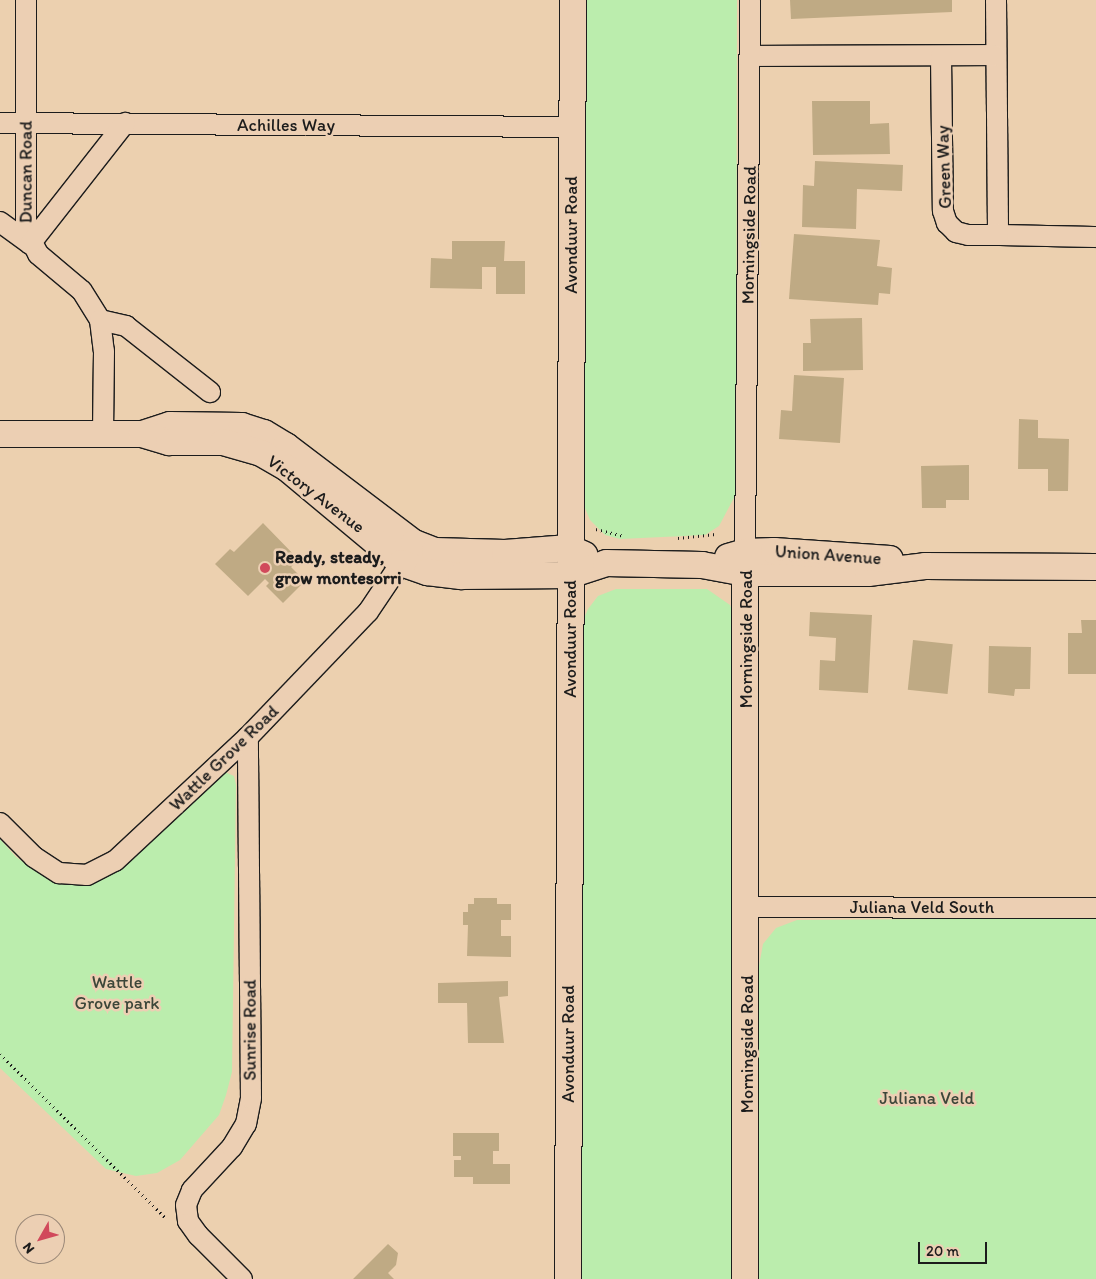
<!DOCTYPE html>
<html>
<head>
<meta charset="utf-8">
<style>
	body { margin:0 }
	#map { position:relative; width:1096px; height:1279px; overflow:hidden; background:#ecd0af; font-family:Itim,sans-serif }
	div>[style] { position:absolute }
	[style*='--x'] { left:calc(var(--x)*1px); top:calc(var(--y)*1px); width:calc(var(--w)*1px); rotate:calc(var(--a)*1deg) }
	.green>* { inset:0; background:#bbedad }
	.building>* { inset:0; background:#bfaa84; transform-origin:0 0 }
	.path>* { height:3px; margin-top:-1.5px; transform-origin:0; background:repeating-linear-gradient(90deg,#1c1c1c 0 1px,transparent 0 5px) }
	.roads { filter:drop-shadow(1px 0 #1c1c1c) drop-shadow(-1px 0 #1c1c1c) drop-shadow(0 1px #1c1c1c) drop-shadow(0 -1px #1c1c1c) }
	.minor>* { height:20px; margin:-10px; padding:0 10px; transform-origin:10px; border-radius:10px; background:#eccfb3 }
	.tertiary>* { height:26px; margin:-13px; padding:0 13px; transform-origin:13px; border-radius:13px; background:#eccfb3 }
	.dots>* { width:14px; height:14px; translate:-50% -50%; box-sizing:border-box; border:2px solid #eccfb3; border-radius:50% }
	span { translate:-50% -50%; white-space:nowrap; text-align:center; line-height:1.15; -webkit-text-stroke:5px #eccfb3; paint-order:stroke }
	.street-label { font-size:18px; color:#1c1c1c }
	.poi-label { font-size:18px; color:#1c1c1c; font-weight:700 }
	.left { translate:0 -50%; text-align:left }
	.park-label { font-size:18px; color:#3c4639 }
	.north { position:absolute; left:15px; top:1214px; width:50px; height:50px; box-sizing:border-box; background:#eccfb3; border:1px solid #998777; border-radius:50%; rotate:232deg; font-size:14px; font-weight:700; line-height:20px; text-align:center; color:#1c1c1c }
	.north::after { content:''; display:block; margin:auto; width:18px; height:22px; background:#d1495b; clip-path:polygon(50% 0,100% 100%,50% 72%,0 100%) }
	.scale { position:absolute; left:918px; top:1242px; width:69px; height:22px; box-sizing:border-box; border:2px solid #1c1c1c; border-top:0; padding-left:6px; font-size:15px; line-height:18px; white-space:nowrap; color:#1c1c1c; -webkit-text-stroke:4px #eccfb3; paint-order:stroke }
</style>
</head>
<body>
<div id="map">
	<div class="green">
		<i style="clip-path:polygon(579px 0,737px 0,736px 494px,719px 526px,705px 535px,620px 539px,605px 535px,590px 520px,582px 501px)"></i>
		<i style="clip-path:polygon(616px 589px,707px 589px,730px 605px,736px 623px,734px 1279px,578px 1279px,581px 625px,588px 609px,598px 596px)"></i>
		<i style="clip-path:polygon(218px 769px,234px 776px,236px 785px,232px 1072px,226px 1095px,219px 1115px,180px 1160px,157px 1173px,136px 1176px,106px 1169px,0 1068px,0 839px,16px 857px,35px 870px,72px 883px)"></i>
		<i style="clip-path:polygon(1096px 918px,1096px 1279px,758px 1279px,759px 966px,763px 944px,776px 928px,797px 920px)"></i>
	</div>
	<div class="building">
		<i style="clip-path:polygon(790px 0,952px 0,952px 12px,791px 19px)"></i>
		<i style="clip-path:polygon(812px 101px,870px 101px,870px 124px,889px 123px,890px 154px,813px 155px)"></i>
		<i style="clip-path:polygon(815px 161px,903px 165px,902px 191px,857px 189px,856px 229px,802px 227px,803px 185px,814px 186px)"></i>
		<i style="clip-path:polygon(794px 234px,880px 240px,877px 266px,892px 268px,890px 294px,879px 293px,878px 305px,789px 299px)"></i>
		<i style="clip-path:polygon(452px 241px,505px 241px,504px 261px,525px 261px,525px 294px,496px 294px,496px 267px,482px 267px,482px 289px,430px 288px,431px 258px,452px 259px)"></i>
		<i style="clip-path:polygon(862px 318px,863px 370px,803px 371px,803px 343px,811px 343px,810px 319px)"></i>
		<i style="clip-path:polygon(794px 375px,844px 378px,840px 443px,779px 439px,781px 410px,792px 411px)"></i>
		<i style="clip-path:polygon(1019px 419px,1038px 420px,1038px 438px,1069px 439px,1068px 491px,1048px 491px,1048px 469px,1018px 469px)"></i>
		<i style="clip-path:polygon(969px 465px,969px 500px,946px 500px,946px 508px,922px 508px,921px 466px)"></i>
		<i style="clip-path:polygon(263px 523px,299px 560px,291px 567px,305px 581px,283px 603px,266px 586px,269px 583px,265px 579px,248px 596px,215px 564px,230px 549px,234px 552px)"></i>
		<i style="clip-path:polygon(810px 612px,872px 615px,868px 693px,819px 690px,820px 660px,835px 661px,836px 638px,809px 636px)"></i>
		<i style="clip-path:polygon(1081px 620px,1096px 620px,1096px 674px,1068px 674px,1068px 633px,1082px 633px)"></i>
		<i style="left:913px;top:640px;width:40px;height:50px;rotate:6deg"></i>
		<i style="clip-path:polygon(989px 646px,1031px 647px,1030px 689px,1015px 689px,1014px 696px,988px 693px)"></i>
		<i style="clip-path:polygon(474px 898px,497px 898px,497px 904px,511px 904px,511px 920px,501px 920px,501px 936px,511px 936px,511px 957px,467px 956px,468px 925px,463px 925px,463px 912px,468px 912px,468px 904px,474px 904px)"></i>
		<i style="clip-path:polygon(508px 981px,508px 996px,499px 997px,504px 1043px,468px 1043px,467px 1003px,438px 1003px,438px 983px)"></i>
		<i style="clip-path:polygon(453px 1133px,499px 1133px,499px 1151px,493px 1151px,493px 1164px,510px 1164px,510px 1184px,473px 1184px,473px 1177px,454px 1177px,454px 1160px,461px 1160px,461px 1156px,453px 1156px)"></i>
		<i style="clip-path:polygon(388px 1244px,398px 1253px,396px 1265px,388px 1273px,394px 1279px,353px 1279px)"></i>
	</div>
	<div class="path">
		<i style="--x:596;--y:529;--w:29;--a:14"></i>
		<i style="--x:678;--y:538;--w:38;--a:-6"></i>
		<i style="--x:0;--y:1054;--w:233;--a:44.7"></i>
	</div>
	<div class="roads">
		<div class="minor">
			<i style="--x:26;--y:0;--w:231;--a:90"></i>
			<i style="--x:26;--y:231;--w:26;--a:62"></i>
			<i style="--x:38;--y:254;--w:57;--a:40.1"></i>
			<i style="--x:82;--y:291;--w:34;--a:58"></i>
			<i style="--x:100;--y:320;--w:31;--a:83"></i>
			<i style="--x:104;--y:351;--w:84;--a:90.7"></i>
			<i style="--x:996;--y:0;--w:235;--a:89.5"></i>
			<i style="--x:998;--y:235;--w:98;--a:1.2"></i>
			<i style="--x:751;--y:56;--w:244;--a:-0.2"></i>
			<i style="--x:941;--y:56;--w:155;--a:89.3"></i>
			<i style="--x:943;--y:211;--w:13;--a:72"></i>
			<i style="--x:947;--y:223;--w:13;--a:45"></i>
			<i style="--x:956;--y:232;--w:12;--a:14"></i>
			<i style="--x:968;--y:235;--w:30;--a:0"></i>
			<i style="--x:0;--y:123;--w:571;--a:0.4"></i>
			<i style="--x:0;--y:222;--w:37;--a:36"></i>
			<i style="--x:30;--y:244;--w:154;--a:-51.9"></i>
			<i style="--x:100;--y:320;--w:27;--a:13"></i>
			<i style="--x:126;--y:326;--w:107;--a:38.2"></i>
			<i style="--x:745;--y:552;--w:552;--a:-89.48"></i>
			<i style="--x:0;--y:823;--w:48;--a:45"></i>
			<i style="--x:34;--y:857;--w:30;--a:33"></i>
			<i style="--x:59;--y:873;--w:28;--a:4"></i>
			<i style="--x:87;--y:875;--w:31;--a:-27"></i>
			<i style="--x:115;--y:861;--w:182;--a:-43"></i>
			<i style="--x:248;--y:737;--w:173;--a:-46.2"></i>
			<i style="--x:368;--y:612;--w:73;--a:-56.1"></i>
			<i style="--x:747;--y:907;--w:349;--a:0.2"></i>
			<i style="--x:242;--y:1279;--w:62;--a:-135"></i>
			<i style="--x:198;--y:1235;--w:17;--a:-126"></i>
			<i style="--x:188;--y:1221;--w:16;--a:-97"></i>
			<i style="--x:186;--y:1205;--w:16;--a:-68"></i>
			<i style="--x:192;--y:1190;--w:59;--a:-47.1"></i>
			<i style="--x:232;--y:1147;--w:27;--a:-59"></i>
			<i style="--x:246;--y:1124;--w:26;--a:-79"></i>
			<i style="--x:251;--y:1098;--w:361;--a:-90.5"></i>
		</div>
		<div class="tertiary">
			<i style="--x:0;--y:434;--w:142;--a:0"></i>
			<i style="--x:142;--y:434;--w:29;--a:-18"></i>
			<i style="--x:170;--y:425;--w:72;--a:0.8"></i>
			<i style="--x:242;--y:426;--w:23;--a:18"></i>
			<i style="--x:264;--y:433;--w:26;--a:31"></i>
			<i style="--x:286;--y:446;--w:161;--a:37.2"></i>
			<i style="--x:414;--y:543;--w:22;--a:21"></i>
			<i style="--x:435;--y:551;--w:70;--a:1.6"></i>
			<i style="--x:505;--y:553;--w:64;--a:-4.5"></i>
			<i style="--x:569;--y:548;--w:17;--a:24"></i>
			<i style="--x:142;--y:434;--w:28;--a:17"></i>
			<i style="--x:169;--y:442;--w:54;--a:0"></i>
			<i style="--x:223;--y:442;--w:40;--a:16"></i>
			<i style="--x:261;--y:453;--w:30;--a:30"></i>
			<i style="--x:287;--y:468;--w:148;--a:39.8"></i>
			<i style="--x:401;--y:563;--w:28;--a:19"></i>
			<i style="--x:427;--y:572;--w:34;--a:7"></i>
			<i style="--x:461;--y:576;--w:109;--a:-0.5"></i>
			<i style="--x:570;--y:575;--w:38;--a:-18"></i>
			<i style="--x:606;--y:563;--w:96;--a:1.2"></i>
			<i style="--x:702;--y:565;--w:44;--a:10.5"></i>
			<i style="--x:745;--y:573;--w:123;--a:0"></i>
			<i style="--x:868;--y:573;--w:57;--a:-7"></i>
			<i style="--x:925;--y:566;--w:171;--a:0.3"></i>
			<i style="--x:728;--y:557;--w:18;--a:-16"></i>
			<i style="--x:745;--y:552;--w:29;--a:-2"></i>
			<i style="--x:774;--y:551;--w:116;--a:3.9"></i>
			<i style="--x:568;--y:1279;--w:1279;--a:-89.78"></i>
			<i style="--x:745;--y:1279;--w:727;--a:-90"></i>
		</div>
	</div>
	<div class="dots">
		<i style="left:265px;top:568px;background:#d1495b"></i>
	</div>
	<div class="street-label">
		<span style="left:286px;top:125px">Achilles Way</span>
		<span style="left:944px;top:167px;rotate:-92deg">Green Way</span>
		<span style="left:26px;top:172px;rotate:-90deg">Duncan Road</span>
		<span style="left:571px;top:235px;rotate:-90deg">Avonduur Road</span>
		<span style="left:749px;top:235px;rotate:-89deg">Morningside Road</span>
		<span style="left:316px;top:494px;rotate:37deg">Victory Avenue</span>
		<span style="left:828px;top:555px;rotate:4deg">Union Avenue</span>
		<span style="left:570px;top:639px;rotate:-90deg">Avonduur Road</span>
		<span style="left:746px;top:639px;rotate:-90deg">Morningside Road</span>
		<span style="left:224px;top:758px;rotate:-44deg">Wattle Grove Road</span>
		<span style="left:922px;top:907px">Juliana Veld South</span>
		<span style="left:250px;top:1030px;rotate:-90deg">Sunrise Road</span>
		<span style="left:568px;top:1044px;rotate:-90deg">Avonduur Road</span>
		<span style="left:747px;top:1044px;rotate:-90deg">Morningside Road</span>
	</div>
	<div class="poi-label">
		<span class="left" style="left:275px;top:568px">Ready, steady,<br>grow montesorri</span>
	</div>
	<div class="park-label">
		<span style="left:117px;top:993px">Wattle<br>Grove park</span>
		<span style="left:927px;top:1098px">Juliana Veld</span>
	</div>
	<div class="north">N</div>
	<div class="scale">20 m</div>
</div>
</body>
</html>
